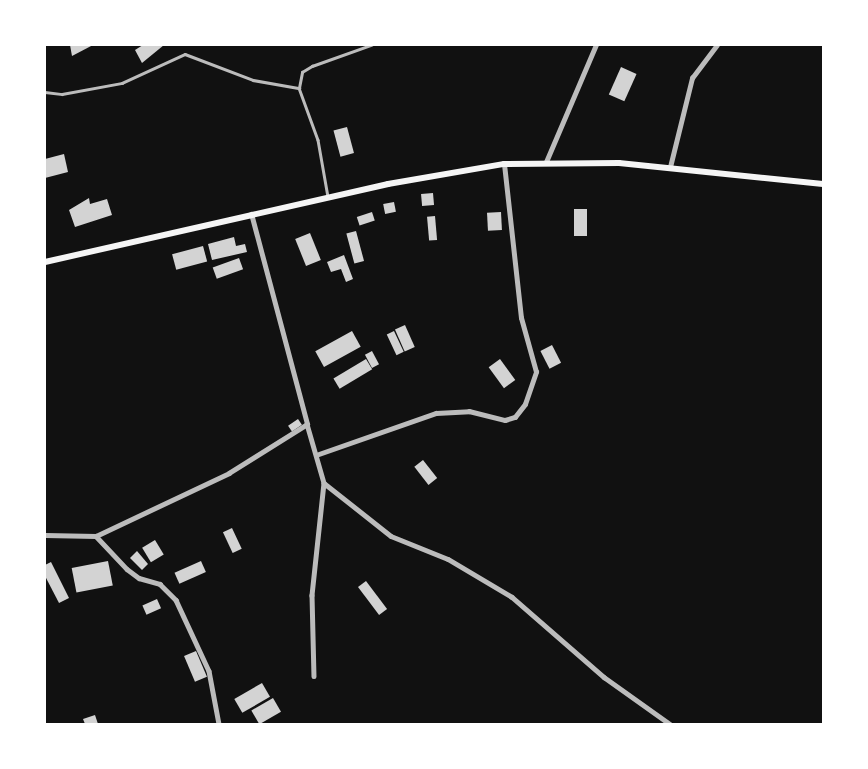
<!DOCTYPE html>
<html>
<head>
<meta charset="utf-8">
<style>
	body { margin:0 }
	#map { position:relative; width:868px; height:769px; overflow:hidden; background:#111; font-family:"Work Sans",sans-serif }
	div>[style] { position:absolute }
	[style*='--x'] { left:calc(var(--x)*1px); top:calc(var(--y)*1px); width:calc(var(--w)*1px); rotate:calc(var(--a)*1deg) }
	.building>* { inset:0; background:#d3d3d3; transform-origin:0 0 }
	.service>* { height:2.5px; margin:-1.25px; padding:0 1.25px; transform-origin:1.25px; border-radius:1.25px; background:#bcbcbc }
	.minor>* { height:4.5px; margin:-2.25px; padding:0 2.25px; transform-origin:2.25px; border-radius:2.25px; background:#bcbcbc }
	.secondary>* { height:6px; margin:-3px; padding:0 3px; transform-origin:3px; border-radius:3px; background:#f5f5f5 }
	span { translate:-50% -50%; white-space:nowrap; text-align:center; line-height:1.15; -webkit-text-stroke:4px #fff; paint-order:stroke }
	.frame { position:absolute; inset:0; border:46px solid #fff; pointer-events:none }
</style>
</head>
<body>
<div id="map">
	<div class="building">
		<i style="clip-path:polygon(70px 45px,93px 45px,72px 56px)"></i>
		<i style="clip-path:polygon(143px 45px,164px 45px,142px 63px,135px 50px)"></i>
		<i style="left:621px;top:67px;width:17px;height:30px;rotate:24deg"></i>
		<i style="left:347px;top:127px;width:27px;height:14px;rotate:75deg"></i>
		<i style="clip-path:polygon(64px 154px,68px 172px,45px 178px,45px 159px)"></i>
		<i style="left:433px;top:193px;width:12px;height:12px;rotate:85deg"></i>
		<i style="clip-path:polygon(89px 198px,90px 204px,107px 199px,112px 215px,75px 227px,69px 210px)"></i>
		<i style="left:394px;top:202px;width:10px;height:11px;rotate:79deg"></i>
		<i style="left:574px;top:209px;width:13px;height:27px"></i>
		<i style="left:372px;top:212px;width:9px;height:16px;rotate:72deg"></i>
		<i style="left:501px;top:212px;width:18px;height:14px;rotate:87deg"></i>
		<i style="left:435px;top:216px;width:24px;height:8px;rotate:85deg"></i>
		<i style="left:356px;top:231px;width:31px;height:10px;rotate:75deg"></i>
		<i style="left:310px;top:233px;width:29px;height:16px;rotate:68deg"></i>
		<i style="clip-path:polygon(234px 237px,236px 246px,245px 244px,247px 252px,212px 260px,208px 244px)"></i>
		<i style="left:203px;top:246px;width:16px;height:32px;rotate:75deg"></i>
		<i style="clip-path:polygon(344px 255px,353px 279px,346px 282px,341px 269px,331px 272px,327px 262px)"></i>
		<i style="left:239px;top:258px;width:12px;height:28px;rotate:70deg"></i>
		<i style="left:405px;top:325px;width:24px;height:11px;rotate:66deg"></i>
		<i style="left:352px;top:331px;width:18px;height:42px;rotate:61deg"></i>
		<i style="left:394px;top:331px;width:23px;height:8px;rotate:65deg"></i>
		<i style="left:552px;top:345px;width:20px;height:13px;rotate:63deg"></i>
		<i style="left:372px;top:351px;width:15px;height:8px;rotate:62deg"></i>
		<i style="left:366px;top:359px;width:12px;height:38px;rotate:59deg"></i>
		<i style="left:500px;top:359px;width:26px;height:14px;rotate:54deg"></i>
		<i style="left:298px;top:419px;width:7px;height:12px;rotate:56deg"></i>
		<i style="left:423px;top:460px;width:23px;height:11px;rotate:52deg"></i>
		<i style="left:232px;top:528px;width:23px;height:10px;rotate:65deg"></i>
		<i style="left:155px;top:540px;width:17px;height:15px;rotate:59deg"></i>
		<i style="clip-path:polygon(137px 551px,148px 564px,142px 570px,130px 558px)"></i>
		<i style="left:108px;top:561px;width:25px;height:37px;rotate:79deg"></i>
		<i style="left:201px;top:561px;width:12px;height:29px;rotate:66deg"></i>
		<i style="clip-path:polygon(51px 562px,69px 598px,59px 603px,45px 576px,45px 565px)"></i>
		<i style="left:366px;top:581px;width:35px;height:10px;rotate:53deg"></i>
		<i style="left:157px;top:599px;width:10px;height:16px;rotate:66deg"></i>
		<i style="left:196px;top:651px;width:28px;height:13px;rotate:67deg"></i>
		<i style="left:262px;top:683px;width:16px;height:32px;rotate:60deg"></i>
		<i style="left:273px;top:698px;width:16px;height:25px;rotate:60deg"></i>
		<i style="clip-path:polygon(95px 715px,98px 724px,85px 724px,83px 719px)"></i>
	</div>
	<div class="service">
		<i style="--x:299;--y:88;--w:16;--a:-79"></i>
		<i style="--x:302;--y:72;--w:12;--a:-31"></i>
		<i style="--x:312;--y:66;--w:63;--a:-19.6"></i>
		<i style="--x:45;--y:92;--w:17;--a:7"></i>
		<i style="--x:62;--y:94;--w:61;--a:-10.4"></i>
		<i style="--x:122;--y:83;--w:69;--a:-24.7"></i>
		<i style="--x:185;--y:54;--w:73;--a:20.9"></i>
		<i style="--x:253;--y:80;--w:47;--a:9.9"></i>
		<i style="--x:299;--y:88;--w:55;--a:69.9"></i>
		<i style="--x:318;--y:140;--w:58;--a:80"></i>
	</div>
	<div class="minor">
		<i style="--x:546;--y:162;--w:127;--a:-66.9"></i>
		<i style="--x:670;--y:167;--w:92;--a:-76.1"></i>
		<i style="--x:692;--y:78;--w:41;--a:-52.9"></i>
		<i style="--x:307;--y:424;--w:61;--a:73.9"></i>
		<i style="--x:324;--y:483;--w:113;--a:96.1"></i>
		<i style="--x:312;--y:595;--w:81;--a:88.6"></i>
		<i style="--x:316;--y:455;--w:127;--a:-19.3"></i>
		<i style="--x:436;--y:413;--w:33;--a:-3"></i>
		<i style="--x:469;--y:411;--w:37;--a:14"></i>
		<i style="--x:505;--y:420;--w:10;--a:-17"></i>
		<i style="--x:515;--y:417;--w:16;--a:-52"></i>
		<i style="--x:525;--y:404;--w:34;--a:-71"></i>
		<i style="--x:536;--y:372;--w:56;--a:-105.5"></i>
		<i style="--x:521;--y:318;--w:155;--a:-96.3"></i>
		<i style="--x:324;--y:483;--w:85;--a:38.3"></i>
		<i style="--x:391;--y:536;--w:61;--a:22"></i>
		<i style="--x:448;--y:559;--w:74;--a:30.7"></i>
		<i style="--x:512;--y:597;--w:122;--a:41"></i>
		<i style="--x:604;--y:677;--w:81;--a:35.5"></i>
		<i style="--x:45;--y:535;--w:51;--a:1.1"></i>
		<i style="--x:96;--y:536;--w:45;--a:46.8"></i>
		<i style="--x:127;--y:569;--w:15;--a:37"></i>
		<i style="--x:139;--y:578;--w:22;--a:16"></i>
		<i style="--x:160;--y:584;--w:23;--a:45"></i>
		<i style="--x:176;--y:600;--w:78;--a:65.1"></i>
		<i style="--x:209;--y:671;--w:54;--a:79.3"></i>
		<i style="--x:96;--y:536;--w:147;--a:-25.3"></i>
		<i style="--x:229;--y:473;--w:92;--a:-32.1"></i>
		<i style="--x:307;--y:424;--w:217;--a:-104.9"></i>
	</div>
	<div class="secondary">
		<i style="--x:45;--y:262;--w:352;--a:-12.8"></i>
		<i style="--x:388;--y:184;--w:118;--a:-9.8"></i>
		<i style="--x:504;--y:164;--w:115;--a:-0.5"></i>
		<i style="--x:619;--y:163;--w:205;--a:5.9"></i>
	</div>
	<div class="frame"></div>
</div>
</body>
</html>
